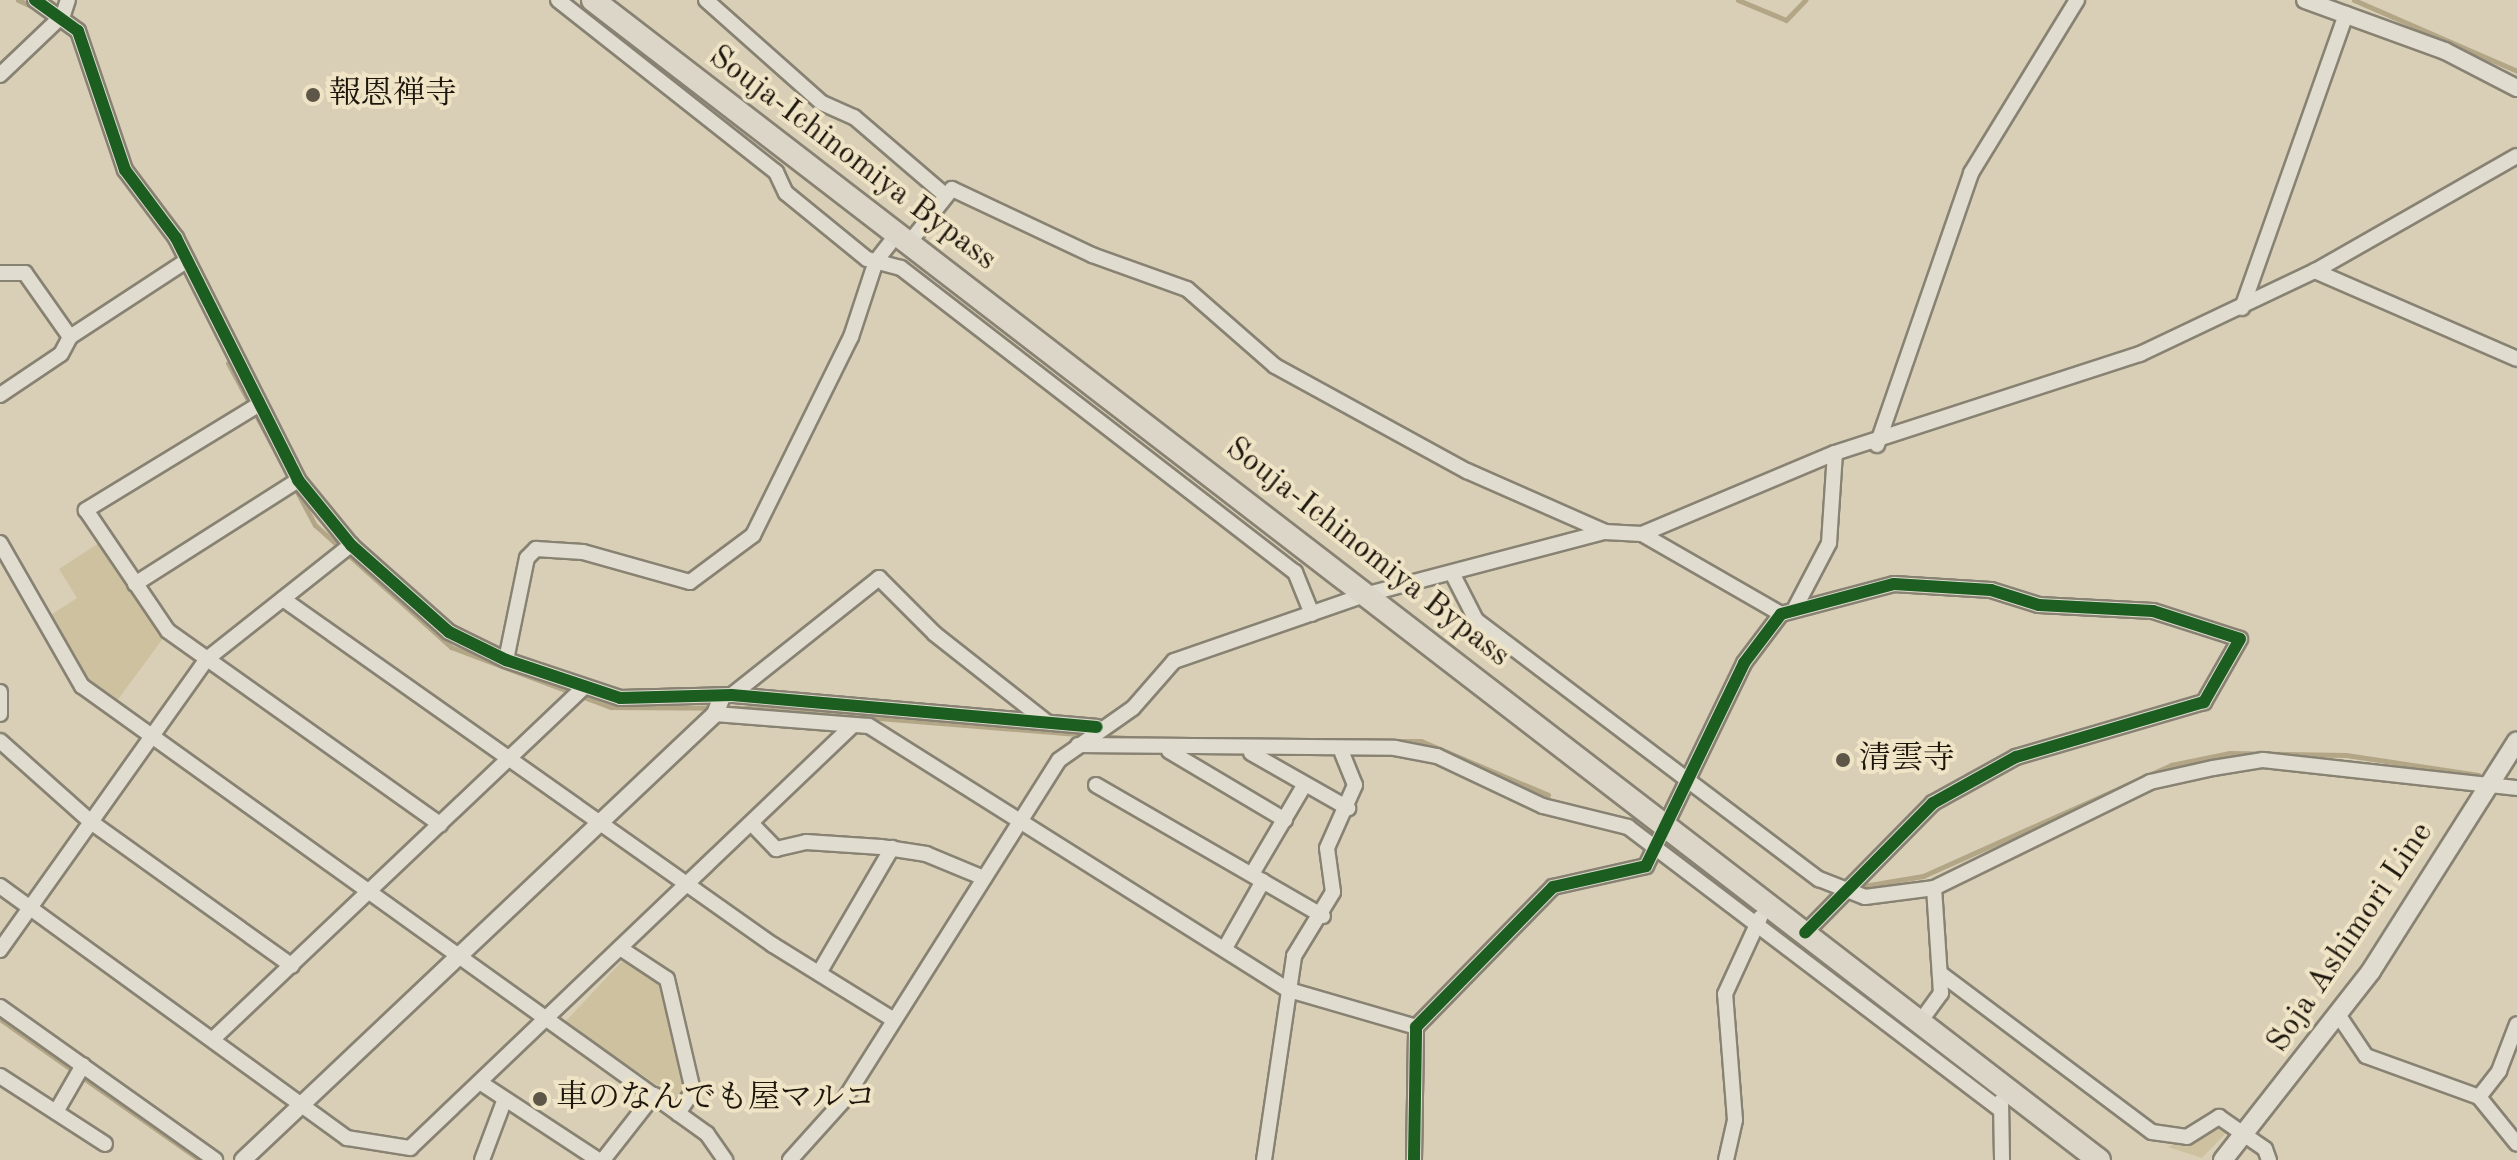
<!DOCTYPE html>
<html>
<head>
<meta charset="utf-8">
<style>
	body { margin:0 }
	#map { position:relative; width:2517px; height:1160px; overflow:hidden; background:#d8cfb6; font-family:"Old Standard TT","Noto Serif JP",serif }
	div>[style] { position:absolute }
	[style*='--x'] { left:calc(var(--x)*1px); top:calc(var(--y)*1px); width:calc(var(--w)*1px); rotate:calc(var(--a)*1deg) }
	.green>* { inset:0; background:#cdc1a0 }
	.stream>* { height:5px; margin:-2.5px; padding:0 2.5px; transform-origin:2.5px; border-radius:2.5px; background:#b2a687 }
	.roads { filter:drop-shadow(2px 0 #888273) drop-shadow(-2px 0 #888273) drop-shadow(0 2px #888273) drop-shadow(0 -2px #888273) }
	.minor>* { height:14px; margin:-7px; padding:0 7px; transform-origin:7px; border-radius:7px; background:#e0dccf }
	.tertiary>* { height:16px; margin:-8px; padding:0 8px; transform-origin:8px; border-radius:8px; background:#e0dccf }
	.secondary>* { height:18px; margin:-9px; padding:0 9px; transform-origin:9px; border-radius:9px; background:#e0dccf }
	.trunk>* { height:22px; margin:-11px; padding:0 11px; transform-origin:11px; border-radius:11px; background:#dbd6c7 }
	.cycleway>* { height:12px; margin:-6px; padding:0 6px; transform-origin:6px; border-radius:6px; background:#1b5e20 }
	.dots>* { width:22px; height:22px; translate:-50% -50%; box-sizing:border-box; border:4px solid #efe4c6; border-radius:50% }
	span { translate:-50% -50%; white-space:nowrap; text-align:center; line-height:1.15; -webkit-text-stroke:8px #efe4c6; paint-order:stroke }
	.poi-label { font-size:32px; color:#1d160d }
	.left { translate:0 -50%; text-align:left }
	.street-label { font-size:32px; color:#1d160d }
</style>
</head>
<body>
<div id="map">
	<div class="green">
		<i style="clip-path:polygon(102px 541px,164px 637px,116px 702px,85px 679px,46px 618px,77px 598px,59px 569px)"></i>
		<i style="clip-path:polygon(624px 959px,664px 986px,689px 1088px,682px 1102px,565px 1022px)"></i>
		<i style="clip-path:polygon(2215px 1123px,2227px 1132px,2202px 1158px,2168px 1147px)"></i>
	</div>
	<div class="stream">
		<i style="--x:18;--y:0;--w:20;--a:24"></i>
		<i style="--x:1738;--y:0;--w:52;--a:22.6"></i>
		<i style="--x:1786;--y:20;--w:28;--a:-46"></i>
		<i style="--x:2354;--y:0;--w:178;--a:23.5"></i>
		<i style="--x:228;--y:363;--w:184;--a:61.8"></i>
		<i style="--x:315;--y:525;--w:183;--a:41.9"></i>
		<i style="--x:451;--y:647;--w:171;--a:20.6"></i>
		<i style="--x:611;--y:707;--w:144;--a:0.4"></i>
		<i style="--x:755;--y:708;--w:336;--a:4.6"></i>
		<i style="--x:1100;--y:736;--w:42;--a:4.1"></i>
		<i style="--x:1336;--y:741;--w:85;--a:0"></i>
		<i style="--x:1421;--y:741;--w:138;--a:23"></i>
		<i style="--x:1863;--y:886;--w:61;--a:-9.5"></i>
		<i style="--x:1923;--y:876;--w:272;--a:-24.1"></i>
		<i style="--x:2171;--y:765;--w:60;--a:-11.5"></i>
		<i style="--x:2230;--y:753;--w:116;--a:1"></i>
		<i style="--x:2346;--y:755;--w:134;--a:8.6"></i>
		<i style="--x:0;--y:1019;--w:245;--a:35.2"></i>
	</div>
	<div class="roads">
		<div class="minor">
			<i style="--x:35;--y:0;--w:53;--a:35.8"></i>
			<i style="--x:78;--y:31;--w:147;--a:71.3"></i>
			<i style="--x:125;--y:170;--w:85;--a:53.1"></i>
			<i style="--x:176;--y:238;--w:271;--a:63.2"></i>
			<i style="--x:298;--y:480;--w:84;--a:50.8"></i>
			<i style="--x:351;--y:545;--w:131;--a:41.6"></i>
			<i style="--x:449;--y:632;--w:64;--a:26.2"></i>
			<i style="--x:506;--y:660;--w:120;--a:18.4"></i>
			<i style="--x:620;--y:698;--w:112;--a:-1.5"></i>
			<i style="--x:732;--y:695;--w:366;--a:5"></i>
			<i style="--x:558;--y:0;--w:278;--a:38.3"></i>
			<i style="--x:776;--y:172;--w:23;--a:65"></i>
			<i style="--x:786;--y:193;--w:104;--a:39.2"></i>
			<i style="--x:867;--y:259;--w:35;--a:15"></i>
			<i style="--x:901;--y:268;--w:498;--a:37.7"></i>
			<i style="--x:1295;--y:572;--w:45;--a:68"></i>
			<i style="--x:706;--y:0;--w:155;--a:41.6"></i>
			<i style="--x:822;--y:103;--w:35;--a:24"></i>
			<i style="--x:854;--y:117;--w:120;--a:40.6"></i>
			<i style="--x:0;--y:75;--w:87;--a:-43.6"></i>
			<i style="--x:63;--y:15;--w:16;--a:-72"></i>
			<i style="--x:909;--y:243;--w:69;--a:-51.5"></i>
			<i style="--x:952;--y:189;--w:155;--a:25.2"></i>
			<i style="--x:1092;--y:255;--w:101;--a:19.7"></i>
			<i style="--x:1187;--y:289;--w:117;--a:41.2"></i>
			<i style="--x:1275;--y:366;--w:219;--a:28.7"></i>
			<i style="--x:1467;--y:471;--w:151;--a:23.8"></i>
			<i style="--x:2315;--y:271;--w:220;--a:23.5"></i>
			<i style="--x:0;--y:273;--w:25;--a:0"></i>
			<i style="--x:25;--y:273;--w:78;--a:54.9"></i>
			<i style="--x:2242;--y:308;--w:312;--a:-70.5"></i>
			<i style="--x:0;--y:395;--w:73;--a:-33.9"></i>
			<i style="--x:61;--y:354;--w:19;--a:-62"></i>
			<i style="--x:70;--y:337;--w:139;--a:-33.2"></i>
			<i style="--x:258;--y:405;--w:202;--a:148.6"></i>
			<i style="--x:86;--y:510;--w:146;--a:55.9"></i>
			<i style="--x:168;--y:631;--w:334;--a:35.4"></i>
			<i style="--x:1877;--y:445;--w:288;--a:-70.9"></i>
			<i style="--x:1971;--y:173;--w:203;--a:-58.5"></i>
			<i style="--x:1642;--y:534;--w:209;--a:-22.8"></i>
			<i style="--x:1835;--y:453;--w:321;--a:-18"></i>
			<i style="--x:2140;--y:354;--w:194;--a:-25.4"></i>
			<i style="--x:2315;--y:271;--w:232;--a:-29.7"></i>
			<i style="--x:0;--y:543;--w:165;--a:60.2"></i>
			<i style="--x:82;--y:686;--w:769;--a:35.63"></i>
			<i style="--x:707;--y:1134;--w:32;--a:55"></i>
			<i style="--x:1452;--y:573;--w:53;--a:62.9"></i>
			<i style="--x:1476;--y:620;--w:430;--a:37.1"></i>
			<i style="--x:1819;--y:879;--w:49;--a:21.4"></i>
			<i style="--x:1865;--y:897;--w:70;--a:-7.4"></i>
			<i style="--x:1934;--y:888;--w:241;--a:-26.1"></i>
			<i style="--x:2150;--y:782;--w:65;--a:-12.5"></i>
			<i style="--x:2213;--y:768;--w:51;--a:-9.1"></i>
			<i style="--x:2263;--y:760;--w:256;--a:6.3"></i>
			<i style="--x:135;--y:584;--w:193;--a:-32.5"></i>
			<i style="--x:283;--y:599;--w:600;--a:35.23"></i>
			<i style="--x:773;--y:945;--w:142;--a:31.8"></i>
			<i style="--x:1794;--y:610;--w:76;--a:-62.4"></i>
			<i style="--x:1829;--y:543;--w:90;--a:-86.2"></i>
			<i style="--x:506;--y:660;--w:104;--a:-78.4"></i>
			<i style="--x:527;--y:558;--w:13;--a:-45"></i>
			<i style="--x:536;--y:549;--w:47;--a:3.7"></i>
			<i style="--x:583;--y:552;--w:111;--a:15.7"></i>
			<i style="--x:690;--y:582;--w:79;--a:-36.7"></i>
			<i style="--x:753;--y:535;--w:221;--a:-63.7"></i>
			<i style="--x:851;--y:337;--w:80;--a:-71.8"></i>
			<i style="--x:876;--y:261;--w:34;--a:-52"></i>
			<i style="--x:0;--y:692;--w:22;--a:90"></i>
			<i style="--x:732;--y:695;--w:188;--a:-38.5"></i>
			<i style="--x:879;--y:578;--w:79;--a:45"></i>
			<i style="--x:935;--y:634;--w:140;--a:38.3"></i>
			<i style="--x:715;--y:714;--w:154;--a:4.5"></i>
			<i style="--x:869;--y:726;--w:496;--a:32.2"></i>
			<i style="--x:1289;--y:990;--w:132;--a:16.2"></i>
			<i style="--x:0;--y:741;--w:122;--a:41.7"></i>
			<i style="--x:91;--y:822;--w:247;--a:35.6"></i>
			<i style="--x:1078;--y:745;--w:317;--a:0.5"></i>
			<i style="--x:1395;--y:748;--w:43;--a:10.8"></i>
			<i style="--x:1437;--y:756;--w:117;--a:25.3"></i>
			<i style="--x:1543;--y:806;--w:88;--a:13.9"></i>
			<i style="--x:1628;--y:827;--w:465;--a:37.2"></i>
			<i style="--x:1169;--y:751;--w:135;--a:30.7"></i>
			<i style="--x:1251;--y:753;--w:112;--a:29.6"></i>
			<i style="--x:1096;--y:785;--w:262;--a:30"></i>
			<i style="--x:752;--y:824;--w:35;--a:46"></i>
			<i style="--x:776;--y:849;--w:31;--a:-13"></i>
			<i style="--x:806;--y:842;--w:75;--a:3.8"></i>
			<i style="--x:881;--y:847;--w:46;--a:8.8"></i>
			<i style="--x:926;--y:854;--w:63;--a:22.5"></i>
			<i style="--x:1252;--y:874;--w:104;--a:-59.5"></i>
			<i style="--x:0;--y:886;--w:429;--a:36"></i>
			<i style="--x:347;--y:1138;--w:64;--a:9"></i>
			<i style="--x:410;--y:1148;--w:611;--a:-43.67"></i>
			<i style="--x:620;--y:948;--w:56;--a:33.4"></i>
			<i style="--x:667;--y:979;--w:115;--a:76.9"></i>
			<i style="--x:693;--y:1091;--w:27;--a:124"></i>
			<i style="--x:1225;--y:948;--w:77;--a:-60.4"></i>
			<i style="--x:0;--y:950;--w:357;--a:-54.6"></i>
			<i style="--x:207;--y:659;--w:184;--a:-38.4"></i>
			<i style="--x:819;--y:973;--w:145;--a:-59.7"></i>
			<i style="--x:1940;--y:973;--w:265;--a:36.9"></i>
			<i style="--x:2152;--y:1132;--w:35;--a:8"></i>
			<i style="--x:2187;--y:1137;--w:38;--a:-32"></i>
			<i style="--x:2219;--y:1117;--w:56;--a:34.8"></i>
			<i style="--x:2265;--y:1149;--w:12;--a:70"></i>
			<i style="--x:0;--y:1007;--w:264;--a:35.4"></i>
			<i style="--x:2339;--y:1016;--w:48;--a:56"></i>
			<i style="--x:2366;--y:1056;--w:120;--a:19.9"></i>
			<i style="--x:2479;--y:1097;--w:60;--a:51"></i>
			<i style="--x:1920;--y:1022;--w:36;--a:-54"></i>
			<i style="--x:1941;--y:993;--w:105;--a:-93.8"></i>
			<i style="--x:213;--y:1039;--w:511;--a:-43.49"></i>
			<i style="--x:0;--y:1076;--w:125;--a:32.9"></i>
			<i style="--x:481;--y:1083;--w:140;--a:33.3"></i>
			<i style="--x:2479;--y:1097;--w:33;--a:-52"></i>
			<i style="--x:2499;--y:1071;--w:50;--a:-69"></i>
			<i style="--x:2001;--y:1101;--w:59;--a:89"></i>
			<i style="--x:56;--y:1112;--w:54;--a:-60.1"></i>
			<i style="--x:482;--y:1160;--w:60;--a:-69.4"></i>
			<i style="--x:603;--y:1160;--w:83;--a:-51.9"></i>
			<i style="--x:790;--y:1160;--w:81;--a:-48"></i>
			<i style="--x:844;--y:1100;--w:402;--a:-57.7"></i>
			<i style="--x:1059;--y:760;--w:90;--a:-35.1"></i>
			<i style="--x:1133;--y:708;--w:62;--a:-48.9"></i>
			<i style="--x:1174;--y:661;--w:205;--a:-19.1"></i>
			<i style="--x:1368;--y:594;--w:245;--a:-14.7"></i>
			<i style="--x:1605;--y:532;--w:37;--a:3"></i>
			<i style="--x:1642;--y:534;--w:160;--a:29.9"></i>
			<i style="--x:1264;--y:1160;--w:206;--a:-81.6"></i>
			<i style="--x:1294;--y:956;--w:75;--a:-58.6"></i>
			<i style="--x:1333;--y:892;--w:44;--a:-97.8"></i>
			<i style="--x:1327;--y:848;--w:69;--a:-66"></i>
			<i style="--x:1355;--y:785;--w:35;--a:-112"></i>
			<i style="--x:1414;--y:1160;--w:133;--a:-89.1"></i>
			<i style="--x:1416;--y:1027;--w:196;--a:-45.6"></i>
			<i style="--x:1553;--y:887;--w:95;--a:-12.7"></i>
			<i style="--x:1646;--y:866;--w:225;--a:-64.2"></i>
			<i style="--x:1744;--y:663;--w:61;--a:-52.9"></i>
			<i style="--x:1781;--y:614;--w:117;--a:-14.9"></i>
			<i style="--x:1894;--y:584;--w:97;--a:3.5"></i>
			<i style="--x:1991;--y:590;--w:50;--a:17.4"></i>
			<i style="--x:2039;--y:605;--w:114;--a:3"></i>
			<i style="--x:2153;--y:611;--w:91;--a:17.8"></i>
			<i style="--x:2240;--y:639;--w:73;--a:119.7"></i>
			<i style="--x:2204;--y:702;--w:196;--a:163.7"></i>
			<i style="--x:2016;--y:757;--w:95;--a:151"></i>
			<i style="--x:1933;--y:803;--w:182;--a:134.6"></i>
			<i style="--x:1726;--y:1160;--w:41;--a:-77.3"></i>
			<i style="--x:1735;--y:1120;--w:126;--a:-94.5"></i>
			<i style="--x:1725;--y:994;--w:84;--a:-65.3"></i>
		</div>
		<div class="tertiary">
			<i style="--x:2305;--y:0;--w:149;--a:20"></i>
			<i style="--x:2445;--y:51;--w:81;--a:27.2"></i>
			<i style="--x:243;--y:1160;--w:649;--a:-43.38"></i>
			<i style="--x:715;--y:714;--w:18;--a:-68"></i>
		</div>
		<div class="secondary">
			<i style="--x:2223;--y:1160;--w:240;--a:-51.9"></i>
			<i style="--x:2371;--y:971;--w:272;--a:-57.6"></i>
		</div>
		<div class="trunk">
			<i style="--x:593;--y:0;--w:1901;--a:37.61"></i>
		</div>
	</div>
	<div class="cycleway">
		<i style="--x:35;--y:0;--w:53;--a:35.8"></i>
		<i style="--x:78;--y:31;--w:147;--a:71.3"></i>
		<i style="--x:125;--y:170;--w:85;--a:53.1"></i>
		<i style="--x:176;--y:238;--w:271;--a:63.2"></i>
		<i style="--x:298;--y:480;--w:84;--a:50.8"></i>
		<i style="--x:351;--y:545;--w:131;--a:41.6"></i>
		<i style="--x:449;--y:632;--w:64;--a:26.2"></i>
		<i style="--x:506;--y:660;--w:120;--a:18.4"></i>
		<i style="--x:620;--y:698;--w:112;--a:-1.5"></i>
		<i style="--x:732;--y:695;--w:366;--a:5"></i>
		<i style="--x:1414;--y:1160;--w:133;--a:-89.1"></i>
		<i style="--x:1416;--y:1027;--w:196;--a:-45.6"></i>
		<i style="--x:1553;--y:887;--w:95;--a:-12.7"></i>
		<i style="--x:1646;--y:866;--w:225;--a:-64.2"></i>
		<i style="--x:1744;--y:663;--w:61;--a:-52.9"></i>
		<i style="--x:1781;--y:614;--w:117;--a:-14.9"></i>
		<i style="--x:1894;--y:584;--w:97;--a:3.5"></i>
		<i style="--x:1991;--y:590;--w:50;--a:17.4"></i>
		<i style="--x:2039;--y:605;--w:114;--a:3"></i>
		<i style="--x:2153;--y:611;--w:91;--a:17.8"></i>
		<i style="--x:2240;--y:639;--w:73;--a:119.7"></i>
		<i style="--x:2204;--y:702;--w:196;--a:163.7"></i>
		<i style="--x:2016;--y:757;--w:95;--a:151"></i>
		<i style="--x:1933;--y:803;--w:182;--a:134.6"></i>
	</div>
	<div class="dots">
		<i style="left:313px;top:95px;background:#5e5748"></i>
		<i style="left:1843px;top:760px;background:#5e5748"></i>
		<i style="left:540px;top:1099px;background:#5e5748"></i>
	</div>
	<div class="poi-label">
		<span class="left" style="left:329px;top:95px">報恩禅寺</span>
		<span class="left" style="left:1859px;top:760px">清雲寺</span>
		<span class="left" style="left:556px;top:1099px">車のなんでも屋マルコ</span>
	</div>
	<div class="street-label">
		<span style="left:852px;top:159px;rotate:37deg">Souja-Ichinomiya Bypass</span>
		<span style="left:1367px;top:553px;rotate:38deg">Souja-Ichinomiya Bypass</span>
		<span style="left:2351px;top:938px;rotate:-56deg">Soja Ashimori Line</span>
	</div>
</div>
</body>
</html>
